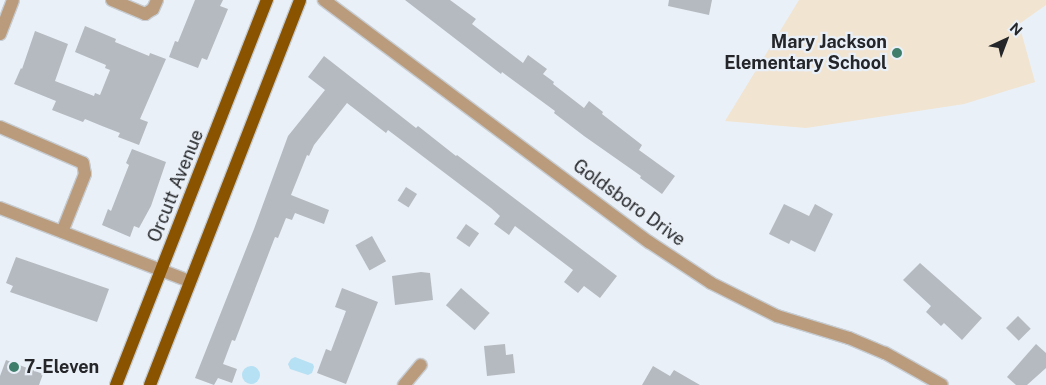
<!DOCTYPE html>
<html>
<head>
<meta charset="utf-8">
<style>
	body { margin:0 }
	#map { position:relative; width:1046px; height:385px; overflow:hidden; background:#eaf0f7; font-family:"Public Sans",sans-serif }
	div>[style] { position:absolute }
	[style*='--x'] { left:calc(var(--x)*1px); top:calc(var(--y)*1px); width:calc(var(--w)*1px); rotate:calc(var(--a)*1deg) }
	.education>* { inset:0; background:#f1e4d0 }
	.water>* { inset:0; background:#b6e0f3 }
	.round { border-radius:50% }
	.building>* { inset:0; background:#b5bac1; transform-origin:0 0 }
	.roads { filter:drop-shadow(1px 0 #c6ccd2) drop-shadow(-1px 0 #c6ccd2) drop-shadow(0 1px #c6ccd2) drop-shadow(0 -1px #c6ccd2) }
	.minor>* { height:12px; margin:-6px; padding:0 6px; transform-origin:6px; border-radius:6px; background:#ba9b7b }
	.major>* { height:12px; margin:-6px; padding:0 6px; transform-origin:6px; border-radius:6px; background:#895300 }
	.dots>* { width:14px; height:14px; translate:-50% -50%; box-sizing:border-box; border:2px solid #eaf0f7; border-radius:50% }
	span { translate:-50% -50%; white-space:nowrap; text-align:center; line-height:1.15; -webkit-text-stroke:4.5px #eaf0f7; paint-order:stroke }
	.poi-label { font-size:18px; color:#242629; font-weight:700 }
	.right { translate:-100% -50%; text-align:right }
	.left { translate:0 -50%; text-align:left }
	.street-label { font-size:18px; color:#242629 }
	.north { position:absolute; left:981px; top:15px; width:50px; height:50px; -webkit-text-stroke:4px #eaf0f7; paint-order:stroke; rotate:43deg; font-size:14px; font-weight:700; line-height:20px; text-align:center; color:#242629 }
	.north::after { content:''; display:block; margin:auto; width:18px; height:22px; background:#242629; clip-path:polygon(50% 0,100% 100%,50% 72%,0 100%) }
</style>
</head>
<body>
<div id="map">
	<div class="education">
		<i style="clip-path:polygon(799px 0,1046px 0,1046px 5px,1019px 24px,1035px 82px,964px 104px,806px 128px,725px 121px)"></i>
	</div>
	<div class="water">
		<i style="clip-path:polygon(295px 357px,313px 364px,314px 367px,312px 373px,308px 375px,290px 369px,288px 364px,291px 359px)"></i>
		<i class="round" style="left:242px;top:366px;width:18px;height:18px"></i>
	</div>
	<div class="building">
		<i style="clip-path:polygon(195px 0,223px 0,220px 6px,228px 9px,207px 60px,202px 58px,198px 68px,169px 57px,175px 41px,178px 42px)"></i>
		<i style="clip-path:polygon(405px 0,450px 0,476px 19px,472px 24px,523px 63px,528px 55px,547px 69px,543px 74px,554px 82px,553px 84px,584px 108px,589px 101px,603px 112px,602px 114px,642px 145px,639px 150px,675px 176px,662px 194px,640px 178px,641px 176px,584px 136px,554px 113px,555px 111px,502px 72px,501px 74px)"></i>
		<i style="clip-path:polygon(669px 0,712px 0,709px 15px,668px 6px)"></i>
		<i style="clip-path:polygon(85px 26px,116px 39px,115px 42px,149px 56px,150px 53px,166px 59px,140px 119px,148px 122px,139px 145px,118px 137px,120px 133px,102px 126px,85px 119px,83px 122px,52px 110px,56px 101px,14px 84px,21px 68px,22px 69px,35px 31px,68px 44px,55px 81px,94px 96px,95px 93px,100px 95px,110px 70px,105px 68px,106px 65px,75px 52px)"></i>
		<i style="clip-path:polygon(324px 56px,416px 128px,418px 126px,456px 156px,457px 155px,617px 276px,600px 298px,584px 286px,578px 293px,564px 282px,573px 270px,515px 226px,509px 235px,494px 224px,500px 216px,491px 208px,388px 130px,386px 133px,347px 103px,314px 145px,309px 156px,307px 155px,291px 195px,329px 210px,324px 224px,295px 213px,292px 220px,286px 218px,278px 238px,275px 237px,235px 341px,232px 340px,223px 364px,237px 369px,232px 383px,218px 378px,214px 385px,195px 378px,254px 229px,288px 136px,325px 90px,308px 77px)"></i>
		<i style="clip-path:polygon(132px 149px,166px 162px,151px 206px,139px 228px,134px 226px,130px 237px,102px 225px,108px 209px,111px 211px,129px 165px,126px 163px)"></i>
		<i style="left:406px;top:187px;width:13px;height:16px;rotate:32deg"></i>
		<i style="clip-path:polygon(784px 204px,809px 216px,815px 204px,833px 214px,815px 252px,791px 240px,789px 244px,769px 234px)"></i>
		<i style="left:466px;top:224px;width:16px;height:17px;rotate:35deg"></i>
		<i style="left:372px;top:236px;width:29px;height:19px;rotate:61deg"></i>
		<i style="clip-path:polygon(16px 257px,109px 289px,97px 322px,10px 292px,13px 286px,6px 283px)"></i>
		<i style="clip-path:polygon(920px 263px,982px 318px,962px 340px,944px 323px,941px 326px,926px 312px,931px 306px,903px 280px)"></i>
		<i style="clip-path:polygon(421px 272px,430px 273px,433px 300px,395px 305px,392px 276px)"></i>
		<i style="clip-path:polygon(342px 288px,378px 302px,346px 384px,317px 373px,326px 349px,331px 351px,346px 311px,335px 307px)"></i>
		<i style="left:461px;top:288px;width:38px;height:23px;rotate:41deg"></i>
		<i style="left:1018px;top:316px;width:18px;height:17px;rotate:45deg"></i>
		<i style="clip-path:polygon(505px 344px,506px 355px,513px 354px,515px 373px,487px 376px,484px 346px)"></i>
		<i style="clip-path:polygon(1036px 344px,1046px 353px,1046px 368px,1027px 385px,1016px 385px,1007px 377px)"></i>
		<i style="clip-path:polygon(6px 360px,43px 374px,39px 385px,0 385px,0 376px)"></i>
		<i style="clip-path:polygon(653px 366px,670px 376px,674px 370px,700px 385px,642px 385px)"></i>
	</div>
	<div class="roads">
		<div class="minor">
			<i style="--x:112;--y:0;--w:36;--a:23"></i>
			<i style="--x:145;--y:14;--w:9;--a:-32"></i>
			<i style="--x:153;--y:9;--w:10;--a:-66"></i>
			<i style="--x:324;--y:0;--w:405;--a:36.7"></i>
			<i style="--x:649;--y:242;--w:74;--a:33.5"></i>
			<i style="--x:711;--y:283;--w:74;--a:26.6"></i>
			<i style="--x:777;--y:316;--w:75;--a:17"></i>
			<i style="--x:849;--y:338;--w:39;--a:23"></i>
			<i style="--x:885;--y:353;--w:65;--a:29.3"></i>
			<i style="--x:0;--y:34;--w:36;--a:-69"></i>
			<i style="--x:0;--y:127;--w:90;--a:23.4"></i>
			<i style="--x:83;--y:163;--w:11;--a:80"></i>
			<i style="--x:85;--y:174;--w:62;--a:111.6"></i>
			<i style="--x:0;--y:208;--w:203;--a:21.1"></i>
			<i style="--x:404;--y:385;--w:26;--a:-50"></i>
		</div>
		<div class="major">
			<i style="--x:116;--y:385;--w:414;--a:-68.6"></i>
			<i style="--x:150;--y:385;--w:413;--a:-68.7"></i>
		</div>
	</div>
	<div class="dots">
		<i style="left:897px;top:53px;background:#3f7e6b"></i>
		<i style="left:14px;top:367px;background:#3f7e6b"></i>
	</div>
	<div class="poi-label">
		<span class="right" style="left:887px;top:53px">Mary Jackson<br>Elementary School</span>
		<span class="left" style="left:24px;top:367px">7-Eleven</span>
	</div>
	<div class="street-label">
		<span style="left:176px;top:186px;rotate:-68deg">Orcutt Avenue</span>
		<span style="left:629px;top:203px;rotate:36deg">Goldsboro Drive</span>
	</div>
	<div class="north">N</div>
</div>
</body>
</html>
